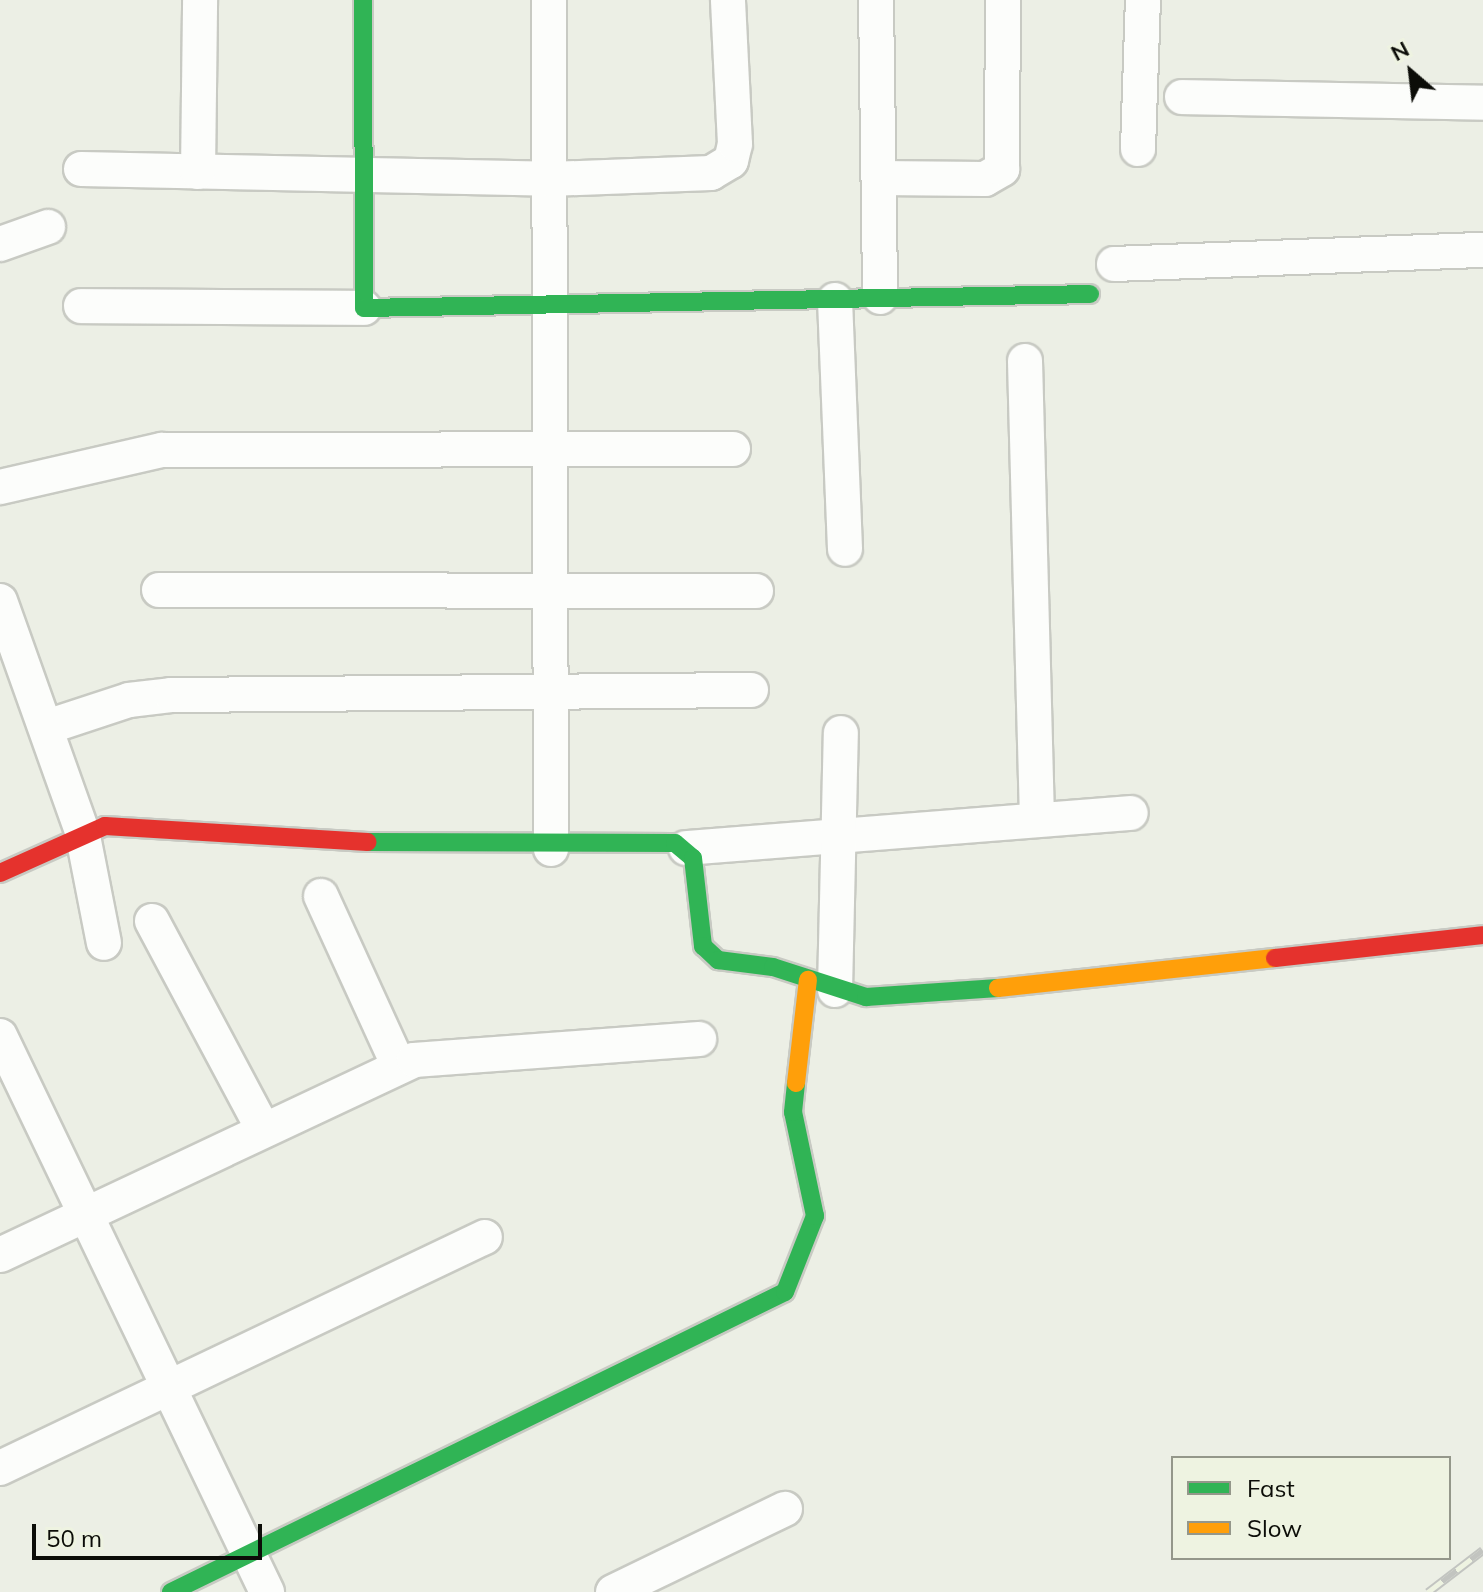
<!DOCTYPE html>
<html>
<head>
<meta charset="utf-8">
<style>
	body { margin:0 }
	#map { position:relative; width:1483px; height:1592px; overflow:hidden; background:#ecefe5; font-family:Mulish,sans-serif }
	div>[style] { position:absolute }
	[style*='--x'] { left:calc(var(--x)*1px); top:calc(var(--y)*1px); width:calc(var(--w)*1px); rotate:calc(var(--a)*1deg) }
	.roads { filter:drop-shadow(2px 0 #c8cac3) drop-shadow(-2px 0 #c8cac3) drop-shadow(0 2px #c8cac3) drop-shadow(0 -2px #c8cac3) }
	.street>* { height:34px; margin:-17px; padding:0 17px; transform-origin:17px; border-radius:17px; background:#fcfdfb }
	.fast>* { height:18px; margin:-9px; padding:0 9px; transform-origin:9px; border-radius:9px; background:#30b455 }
	.slow>* { height:18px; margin:-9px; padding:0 9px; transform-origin:9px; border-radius:9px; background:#ff9f0a }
	.jam>* { height:18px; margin:-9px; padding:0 9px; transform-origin:9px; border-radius:9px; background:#e5322d }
	.rail>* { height:9px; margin-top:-4.5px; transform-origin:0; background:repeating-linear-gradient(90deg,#eef3e1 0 18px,#c2c4c0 0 36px); box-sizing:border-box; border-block:2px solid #c2c4c0 }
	span { translate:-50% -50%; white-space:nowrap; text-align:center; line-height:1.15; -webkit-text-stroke:8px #eef3e1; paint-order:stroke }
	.legend { position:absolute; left:1171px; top:1456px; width:280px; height:104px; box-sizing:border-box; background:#eef3e1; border:2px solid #94978a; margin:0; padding:10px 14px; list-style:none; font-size:24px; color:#0c0d08 }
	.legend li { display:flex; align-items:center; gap:16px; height:40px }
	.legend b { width:40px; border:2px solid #94978a }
	.north { position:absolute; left:1371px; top:32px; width:80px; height:80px; -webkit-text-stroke:6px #eef3e1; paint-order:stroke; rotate:332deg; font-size:22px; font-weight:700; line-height:32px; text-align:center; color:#0c0d08 }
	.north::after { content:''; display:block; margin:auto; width:28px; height:36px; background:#0c0d08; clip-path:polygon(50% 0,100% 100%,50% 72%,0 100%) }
	.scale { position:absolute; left:32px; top:1524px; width:230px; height:36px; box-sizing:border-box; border:4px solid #0c0d08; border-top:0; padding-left:10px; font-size:24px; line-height:28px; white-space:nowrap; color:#0c0d08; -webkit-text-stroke:6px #eef3e1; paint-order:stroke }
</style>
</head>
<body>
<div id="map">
	<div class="roads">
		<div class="street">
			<i style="--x:549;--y:0;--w:849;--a:89.87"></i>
			<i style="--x:876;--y:0;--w:297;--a:89.2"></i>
			<i style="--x:1182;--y:97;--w:301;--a:1.1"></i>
			<i style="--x:1138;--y:149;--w:149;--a:-88.1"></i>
			<i style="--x:81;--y:169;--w:469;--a:1.2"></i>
			<i style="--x:550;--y:179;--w:161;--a:-2.1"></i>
			<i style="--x:711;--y:173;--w:23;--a:-31"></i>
			<i style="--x:731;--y:161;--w:17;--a:-77"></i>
			<i style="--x:735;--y:144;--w:144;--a:-92.8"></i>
			<i style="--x:198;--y:172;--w:172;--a:-89.3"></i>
			<i style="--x:879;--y:178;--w:106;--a:0.5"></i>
			<i style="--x:985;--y:179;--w:20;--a:-30"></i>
			<i style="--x:1002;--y:169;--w:169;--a:-89.7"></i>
			<i style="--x:0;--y:244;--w:51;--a:-19.5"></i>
			<i style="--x:1114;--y:264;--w:369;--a:-2.2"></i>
			<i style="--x:835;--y:300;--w:249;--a:87.7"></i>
			<i style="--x:81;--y:306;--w:283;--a:0.4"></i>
			<i style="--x:1025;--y:361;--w:459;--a:88.5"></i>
			<i style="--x:0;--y:487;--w:166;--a:-12.9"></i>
			<i style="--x:162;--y:450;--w:571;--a:-0.1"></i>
			<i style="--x:159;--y:590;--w:597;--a:0.1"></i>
			<i style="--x:0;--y:601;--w:244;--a:70.4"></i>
			<i style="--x:82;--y:831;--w:114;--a:78.9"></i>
			<i style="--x:47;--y:727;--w:86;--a:-18.2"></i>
			<i style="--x:129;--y:700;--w:42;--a:-6.8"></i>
			<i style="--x:171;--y:695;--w:580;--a:-0.49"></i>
			<i style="--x:686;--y:848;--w:446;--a:-4.5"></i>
			<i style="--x:321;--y:896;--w:187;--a:65.4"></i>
			<i style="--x:152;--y:921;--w:236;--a:61.9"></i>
			<i style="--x:835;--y:990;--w:257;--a:-88.7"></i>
			<i style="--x:0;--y:1036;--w:617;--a:64.35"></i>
			<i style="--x:0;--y:1255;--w:458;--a:-25.2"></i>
			<i style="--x:414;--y:1060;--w:286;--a:-4.2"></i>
			<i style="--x:0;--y:1468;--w:537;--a:-25.47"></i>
			<i style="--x:613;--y:1592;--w:191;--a:-25.8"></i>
		</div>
		<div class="fast">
			<i style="--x:363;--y:0;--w:308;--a:89.8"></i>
			<i style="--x:364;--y:308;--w:726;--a:-1.1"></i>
			<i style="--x:368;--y:842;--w:307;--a:0.2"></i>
			<i style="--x:675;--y:843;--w:23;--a:40"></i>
			<i style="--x:693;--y:858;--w:89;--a:83.5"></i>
			<i style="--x:703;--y:946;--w:21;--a:43"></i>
			<i style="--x:718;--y:960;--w:55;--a:7.3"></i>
			<i style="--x:773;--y:967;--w:98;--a:17.9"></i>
			<i style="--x:866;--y:997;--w:132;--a:-3.9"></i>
			<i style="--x:171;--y:1592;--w:683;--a:-26.04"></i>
			<i style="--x:785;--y:1292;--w:82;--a:-68.5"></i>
			<i style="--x:815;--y:1216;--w:106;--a:-101.9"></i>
			<i style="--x:793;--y:1112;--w:29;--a:-84"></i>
		</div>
		<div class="slow">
			<i style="--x:998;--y:988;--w:279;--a:-6.2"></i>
			<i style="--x:796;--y:1083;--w:104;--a:-83.4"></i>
		</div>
		<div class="jam">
			<i style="--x:0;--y:873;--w:115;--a:-24.1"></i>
			<i style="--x:105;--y:826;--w:263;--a:3.5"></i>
			<i style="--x:1275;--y:958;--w:209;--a:-6.3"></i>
		</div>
	</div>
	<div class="rail">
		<i style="--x:1428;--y:1592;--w:69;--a:-37.4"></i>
	</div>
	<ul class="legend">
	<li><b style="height:10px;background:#30b455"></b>Fast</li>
	<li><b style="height:10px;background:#ff9f0a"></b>Slow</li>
	</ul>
	<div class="north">N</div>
	<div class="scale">50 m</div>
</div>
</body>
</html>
